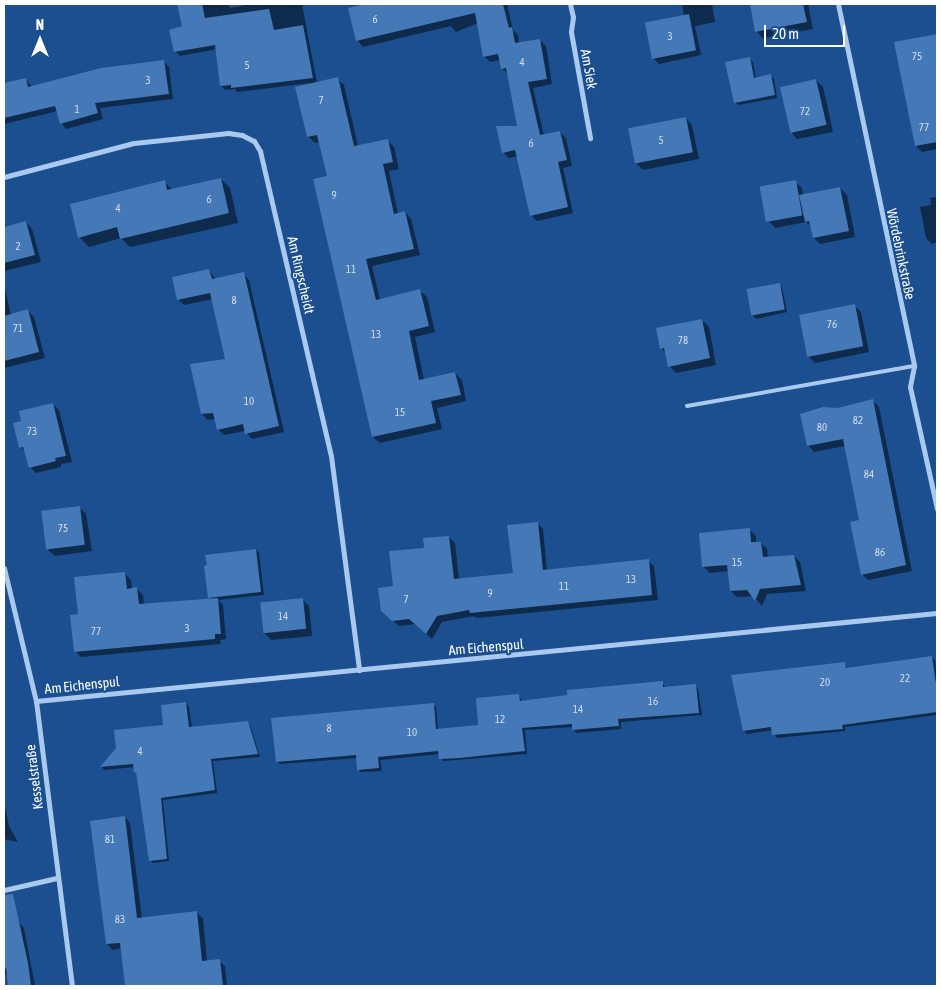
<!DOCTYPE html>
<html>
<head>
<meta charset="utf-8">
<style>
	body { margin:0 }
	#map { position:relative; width:941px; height:990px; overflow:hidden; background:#1b4f8f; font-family:"Asap Condensed",sans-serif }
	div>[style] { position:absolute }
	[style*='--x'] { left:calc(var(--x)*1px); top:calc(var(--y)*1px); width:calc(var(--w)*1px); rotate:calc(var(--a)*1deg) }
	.shadow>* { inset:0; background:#0007 }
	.building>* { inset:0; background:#4478b7; transform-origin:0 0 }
	.lane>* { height:4px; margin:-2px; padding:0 2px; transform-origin:2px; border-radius:2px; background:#a9c9ee }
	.street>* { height:5px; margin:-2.5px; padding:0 2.5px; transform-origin:2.5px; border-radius:2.5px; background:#a9c9ee }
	span { translate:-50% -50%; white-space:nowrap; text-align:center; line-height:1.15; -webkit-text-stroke:4.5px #1b4f8f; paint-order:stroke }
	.number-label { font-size:11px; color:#d0dded }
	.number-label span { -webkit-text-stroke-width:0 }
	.street-label { font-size:14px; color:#fff }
	.frame { position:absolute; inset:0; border:5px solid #fff; pointer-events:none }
	.north { position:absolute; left:15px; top:15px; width:50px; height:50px; -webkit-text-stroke:4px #1b4f8f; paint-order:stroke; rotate:0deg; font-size:14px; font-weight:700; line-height:20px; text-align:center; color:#fff }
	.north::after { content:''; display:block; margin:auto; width:18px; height:22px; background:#fff; clip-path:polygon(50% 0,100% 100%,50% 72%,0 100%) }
	.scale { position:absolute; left:764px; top:25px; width:81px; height:22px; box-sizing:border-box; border:2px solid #fff; border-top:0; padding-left:6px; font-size:15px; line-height:18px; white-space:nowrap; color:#fff; -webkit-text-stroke:4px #1b4f8f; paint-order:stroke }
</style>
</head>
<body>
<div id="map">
	<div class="shadow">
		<i style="clip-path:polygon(178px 4px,229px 4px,230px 8px,251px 4px,302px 4px,317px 83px,337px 79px,344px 85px,358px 146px,387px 140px,394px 147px,399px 169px,389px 171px,398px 214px,405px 212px,411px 219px,420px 255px,372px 266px,380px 300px,420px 291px,427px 297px,435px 332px,415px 337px,424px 380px,455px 373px,462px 380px,466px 401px,437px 408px,442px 429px,380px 443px,373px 437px,328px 177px,320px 142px,315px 143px,308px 136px,310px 83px,237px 92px,235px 89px,225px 90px,221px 86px,217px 49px,180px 56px,175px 51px,184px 27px)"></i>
		<i style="clip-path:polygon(370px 4px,507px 4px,513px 30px,518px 35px,519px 44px,540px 40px,546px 46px,552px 84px,533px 88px,544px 136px,560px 132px,566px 138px,572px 166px,563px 168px,573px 213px,537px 221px,531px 215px,518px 156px,509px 158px,503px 152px,518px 128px,508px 74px,502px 68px,501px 60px,490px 62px,484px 56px,478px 23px,456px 32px,451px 26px,363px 47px,358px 41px,350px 9px)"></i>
		<i style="clip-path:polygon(682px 4px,712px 4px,715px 22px,695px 26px,701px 55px,659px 64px,653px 58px,684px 16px)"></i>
		<i style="clip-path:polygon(751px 4px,808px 4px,813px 29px,763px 38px,756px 31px)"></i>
		<i style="clip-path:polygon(937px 35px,937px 149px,922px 152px,916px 146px,896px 43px)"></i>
		<i style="clip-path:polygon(750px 59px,753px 62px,756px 79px,771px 76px,774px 79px,777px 98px,738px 105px,735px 102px)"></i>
		<i style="clip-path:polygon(164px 62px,169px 67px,173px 99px,100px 108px,103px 119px,66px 129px,61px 123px,58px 111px,4px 124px,4px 85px,26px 79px,32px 87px)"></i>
		<i style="clip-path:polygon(816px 80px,823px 87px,833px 132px,797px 139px,791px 132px)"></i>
		<i style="clip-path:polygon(686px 118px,692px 125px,699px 159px,643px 170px,636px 163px)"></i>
		<i style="clip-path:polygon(221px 179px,230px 188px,238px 223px,130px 247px,121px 238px,89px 247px,79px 237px,164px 182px,173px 190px)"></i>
		<i style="clip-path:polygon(795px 182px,802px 188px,803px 196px,840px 188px,847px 195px,855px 237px,820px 244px,814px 238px,812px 227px,806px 222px,775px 228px,769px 221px)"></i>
		<i style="clip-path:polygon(937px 197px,937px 242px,932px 244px,926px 238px,920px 207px,931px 205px,930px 198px)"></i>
		<i style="clip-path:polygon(26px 222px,32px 229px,41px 262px,4px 271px,4px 229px)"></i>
		<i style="clip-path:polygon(209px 270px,216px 280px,243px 273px,249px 280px,284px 432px,252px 439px,245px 431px,224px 435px,218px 429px,216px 419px,208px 420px,202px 414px,227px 360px,213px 299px,184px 305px,178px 299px)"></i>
		<i style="clip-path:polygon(4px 284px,11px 315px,28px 311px,34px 317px,45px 358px,4px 368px)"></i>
		<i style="clip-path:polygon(779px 284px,782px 287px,787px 312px,756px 319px,753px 316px)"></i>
		<i style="clip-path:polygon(854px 305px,861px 312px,869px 352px,815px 363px,808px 356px)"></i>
		<i style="clip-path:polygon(702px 320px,709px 327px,716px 365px,676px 373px,669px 366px,666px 353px,661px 348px)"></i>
		<i style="clip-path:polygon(873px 401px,879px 407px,912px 571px,868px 580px,862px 574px,860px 521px,845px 446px,814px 452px,808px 445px,838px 409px)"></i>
		<i style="clip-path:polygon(52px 404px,59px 410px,72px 462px,61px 464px,61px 467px,36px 473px,30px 467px,26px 452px,20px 447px,22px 422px)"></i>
		<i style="clip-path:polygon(79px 507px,86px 514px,92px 551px,55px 556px,48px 550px)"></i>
		<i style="clip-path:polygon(537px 523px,543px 529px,547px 571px,648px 561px,654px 566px,658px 600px,477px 618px,474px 616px,442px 622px,432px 639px,416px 624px,399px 626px,388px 616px,395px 587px,425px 549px,449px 537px,455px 543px,459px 580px,514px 575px)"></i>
		<i style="clip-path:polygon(749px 529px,756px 536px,756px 543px,761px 543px,767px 549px,768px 558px,794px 556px,800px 562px,806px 591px,767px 594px,762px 606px,753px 596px,737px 597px,731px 591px,729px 571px,710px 573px,704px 567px)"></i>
		<i style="clip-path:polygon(256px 550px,259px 553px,264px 595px,218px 600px,223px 605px,226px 639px,220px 640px,221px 644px,81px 657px,75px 651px,79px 615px,125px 574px,131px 580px,132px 589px,137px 589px,143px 595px,144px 605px,212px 600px,210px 597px)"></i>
		<i style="clip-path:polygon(302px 599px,309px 606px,312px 636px,271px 640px,264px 633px)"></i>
		<i style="clip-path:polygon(932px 657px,935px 660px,937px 676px,937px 715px,845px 727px,845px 731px,777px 738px,773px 730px,747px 734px,744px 730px,845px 664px,848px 669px)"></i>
		<i style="clip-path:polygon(662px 682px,666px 688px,695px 686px,698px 689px,702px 715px,621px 722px,621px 729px,576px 733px,573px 727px,525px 730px,527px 754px,443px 761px,440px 754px,380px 760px,382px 771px,361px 772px,358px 769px,357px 758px,280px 764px,277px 761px,433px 704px,436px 707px,438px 730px,480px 727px,519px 695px,522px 702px)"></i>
		<i style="clip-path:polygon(186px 703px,189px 707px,192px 728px,247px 722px,250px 725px,260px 757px,213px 761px,217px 793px,163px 800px,169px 861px,153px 863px,150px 860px,138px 774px,135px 767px,104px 770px,102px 767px,117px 749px,164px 726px)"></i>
		<i style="clip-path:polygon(4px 801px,9px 826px,18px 842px,4px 839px)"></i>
		<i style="clip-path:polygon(125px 817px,130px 823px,142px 919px,197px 913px,203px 918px,207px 962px,219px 961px,225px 966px,227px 986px,126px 986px,122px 948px,113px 950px,107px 944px)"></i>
		<i style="clip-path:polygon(19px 923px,24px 928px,35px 986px,9px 986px,8px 974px,4px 975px,4px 926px)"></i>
	</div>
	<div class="building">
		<i style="clip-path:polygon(177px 4px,202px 4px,205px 18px,269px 9px,274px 30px,303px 25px,313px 78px,231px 88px,231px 85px,220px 86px,215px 45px,174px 52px,169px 30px,182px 26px)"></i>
		<i style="clip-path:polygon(365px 4px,503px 4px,509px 28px,512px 27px,515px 43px,540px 39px,547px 79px,528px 82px,540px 135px,560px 131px,567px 160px,558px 162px,568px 207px,530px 216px,515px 150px,502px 153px,496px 126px,517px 126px,506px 68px,501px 69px,498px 54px,483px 57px,475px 13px,356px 41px,348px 8px)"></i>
		<i style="clip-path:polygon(750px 4px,803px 4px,807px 22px,755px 32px)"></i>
		<i style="left:689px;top:14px;width:37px;height:45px;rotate:79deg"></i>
		<i style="clip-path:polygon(937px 34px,937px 142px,915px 146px,894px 42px)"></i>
		<i style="clip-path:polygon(750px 57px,754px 78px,771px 74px,775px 95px,734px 103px,725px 62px)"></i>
		<i style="clip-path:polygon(164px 60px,169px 94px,95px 103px,98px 113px,60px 124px,55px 106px,4px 118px,4px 83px,26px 78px,28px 87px,101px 68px)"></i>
		<i style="clip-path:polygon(338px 77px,354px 146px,388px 139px,393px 162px,383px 164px,394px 214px,405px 211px,414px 249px,366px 259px,376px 300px,420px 289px,429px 326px,409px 331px,419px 380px,455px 372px,461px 395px,431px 401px,436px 423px,372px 437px,313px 179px,327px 176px,317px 135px,307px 137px,295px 87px)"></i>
		<i style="left:816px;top:79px;width:47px;height:37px;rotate:77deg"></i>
		<i style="left:686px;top:117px;width:36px;height:59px;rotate:79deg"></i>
		<i style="clip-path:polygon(221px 178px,229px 213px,120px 239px,117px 227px,78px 238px,70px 204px,165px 180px,167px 190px)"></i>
		<i style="left:796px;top:180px;width:36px;height:37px;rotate:80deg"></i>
		<i style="clip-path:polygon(840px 187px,849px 231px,813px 238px,809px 221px,805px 222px,799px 195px)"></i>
		<i style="clip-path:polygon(26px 221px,35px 255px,4px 263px,4px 227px)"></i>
		<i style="clip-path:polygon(209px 269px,212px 279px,244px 272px,279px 426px,245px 434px,243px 424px,217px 430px,213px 413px,201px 414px,190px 364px,225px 359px,210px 293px,177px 300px,172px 277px)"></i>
		<i style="left:780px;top:283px;width:27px;height:34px;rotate:80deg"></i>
		<i style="left:855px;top:304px;width:43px;height:57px;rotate:79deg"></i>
		<i style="clip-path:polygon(28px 309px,39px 352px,4px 361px,4px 316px)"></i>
		<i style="clip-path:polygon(702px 319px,710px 358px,668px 367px,664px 348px,660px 349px,656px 328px)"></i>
		<i style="clip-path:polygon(873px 399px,906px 565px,861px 575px,850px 522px,859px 520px,843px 439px,807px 446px,800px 414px,823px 407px,838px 408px)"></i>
		<i style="clip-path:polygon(53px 403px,66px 456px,55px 458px,56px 461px,29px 468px,23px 447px,19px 448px,13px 423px,21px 421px,19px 411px)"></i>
		<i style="left:80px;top:506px;width:39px;height:39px;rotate:83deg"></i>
		<i style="clip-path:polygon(538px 522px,543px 570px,649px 559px,652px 595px,470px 613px,469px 610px,437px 616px,426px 634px,409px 619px,392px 621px,381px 611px,378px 588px,393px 586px,389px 551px,424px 548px,423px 538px,449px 536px,454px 579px,513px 573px,507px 525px)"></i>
		<i style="clip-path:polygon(750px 528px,751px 542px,761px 542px,763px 557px,794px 555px,801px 585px,760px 589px,755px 601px,747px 590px,730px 591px,727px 565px,702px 567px,699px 533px)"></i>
		<i style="clip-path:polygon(256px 549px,261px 592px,208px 598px,204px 566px,207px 565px,205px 555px)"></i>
		<i style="clip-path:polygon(125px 572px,127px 589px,137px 587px,139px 604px,218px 598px,221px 634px,215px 634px,215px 639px,74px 652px,70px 615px,78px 614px,74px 577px)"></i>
		<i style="left:303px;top:598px;width:31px;height:43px;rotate:84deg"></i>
		<i style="clip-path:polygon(932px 656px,937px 691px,937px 712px,842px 725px,843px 729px,820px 731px,772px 735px,771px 727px,743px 731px,731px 675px,845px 662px,846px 668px)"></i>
		<i style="clip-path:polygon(663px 681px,663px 687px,696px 684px,699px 713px,618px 719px,619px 726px,572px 730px,572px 724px,522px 728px,525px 751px,460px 758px,439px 759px,438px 751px,378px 757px,379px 768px,357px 770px,356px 755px,276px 762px,271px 718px,434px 703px,436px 729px,478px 725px,476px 698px,519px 694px,520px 701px,567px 695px,567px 690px)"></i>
		<i style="clip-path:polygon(186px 702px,189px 727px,248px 721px,258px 754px,211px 759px,215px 790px,161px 798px,167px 859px,149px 861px,136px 772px,134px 773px,133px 764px,100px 767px,116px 748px,114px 730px,163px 725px,161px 705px)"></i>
		<i style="clip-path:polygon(125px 816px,137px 918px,197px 911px,202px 961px,220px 959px,223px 986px,125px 986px,120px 943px,106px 944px,90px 821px)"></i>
		<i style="clip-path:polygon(13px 894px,28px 963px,31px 986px,8px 986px,6px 968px,4px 969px,4px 895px)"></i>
	</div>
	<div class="lane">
		<i style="--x:687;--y:406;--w:230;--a:-10"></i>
	</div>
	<div class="street">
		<i style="--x:570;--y:4;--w:13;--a:77"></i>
		<i style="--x:573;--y:17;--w:15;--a:98"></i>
		<i style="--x:571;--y:32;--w:108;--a:79.8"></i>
		<i style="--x:838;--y:4;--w:370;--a:78.1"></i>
		<i style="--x:914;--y:366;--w:21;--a:101"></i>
		<i style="--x:910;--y:387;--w:125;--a:77.5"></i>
		<i style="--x:4;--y:177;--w:134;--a:-14.7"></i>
		<i style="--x:134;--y:143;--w:95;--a:-6.1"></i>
		<i style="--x:228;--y:133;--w:14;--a:8"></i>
		<i style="--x:242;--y:135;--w:13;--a:27"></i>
		<i style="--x:254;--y:141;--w:12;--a:59"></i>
		<i style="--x:260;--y:151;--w:313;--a:76.9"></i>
		<i style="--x:331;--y:456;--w:216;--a:82.5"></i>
		<i style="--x:4;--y:568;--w:137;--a:76.5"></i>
		<i style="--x:36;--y:701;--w:287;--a:82.8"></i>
		<i style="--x:36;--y:701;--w:905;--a:-5.58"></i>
		<i style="--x:4;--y:890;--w:54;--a:-12.8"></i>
	</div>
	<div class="number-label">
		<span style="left:375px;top:19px">6</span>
		<span style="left:670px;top:36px">3</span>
		<span style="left:917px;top:56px">75</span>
		<span style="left:522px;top:62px">4</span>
		<span style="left:247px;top:65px">5</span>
		<span style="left:148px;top:80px">3</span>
		<span style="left:321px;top:100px">7</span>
		<span style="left:77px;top:109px">1</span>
		<span style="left:805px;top:111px">72</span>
		<span style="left:924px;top:127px">77</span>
		<span style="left:661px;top:140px">5</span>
		<span style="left:531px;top:143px">6</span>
		<span style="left:334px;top:195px">9</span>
		<span style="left:209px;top:199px">6</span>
		<span style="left:118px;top:208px">4</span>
		<span style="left:18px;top:246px">2</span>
		<span style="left:351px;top:269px">11</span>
		<span style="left:234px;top:300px">8</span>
		<span style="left:832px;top:324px">76</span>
		<span style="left:18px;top:328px">71</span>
		<span style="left:376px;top:334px">13</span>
		<span style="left:683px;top:340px">78</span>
		<span style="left:249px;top:401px">10</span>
		<span style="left:400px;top:412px">15</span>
		<span style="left:858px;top:420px">82</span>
		<span style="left:822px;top:427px">80</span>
		<span style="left:32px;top:431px">73</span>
		<span style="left:869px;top:474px">84</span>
		<span style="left:63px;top:528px">75</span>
		<span style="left:880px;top:552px">86</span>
		<span style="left:737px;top:562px">15</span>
		<span style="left:631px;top:579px">13</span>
		<span style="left:564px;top:586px">11</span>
		<span style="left:490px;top:593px">9</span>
		<span style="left:406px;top:599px">7</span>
		<span style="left:283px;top:616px">14</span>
		<span style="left:187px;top:628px">3</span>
		<span style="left:96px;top:631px">77</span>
		<span style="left:905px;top:678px">22</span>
		<span style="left:825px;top:682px">20</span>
		<span style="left:653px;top:701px">16</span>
		<span style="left:578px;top:709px">14</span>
		<span style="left:500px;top:719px">12</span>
		<span style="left:329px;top:728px">8</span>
		<span style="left:412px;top:732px">10</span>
		<span style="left:140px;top:751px">4</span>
		<span style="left:110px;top:839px">81</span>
		<span style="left:120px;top:919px">83</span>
	</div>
	<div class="street-label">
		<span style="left:589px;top:69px;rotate:80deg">Am Siek</span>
		<span style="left:901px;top:254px;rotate:78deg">Wördebrinkstraße</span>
		<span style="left:301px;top:275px;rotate:77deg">Am Ringscheidt</span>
		<span style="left:486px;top:647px;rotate:-5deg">Am Eichenspul</span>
		<span style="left:82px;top:685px;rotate:-6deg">Am Eichenspul</span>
		<span style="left:34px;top:777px;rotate:-97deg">Kesselstraße</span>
	</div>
	<div class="frame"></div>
	<div class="north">N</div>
	<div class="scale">20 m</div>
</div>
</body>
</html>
